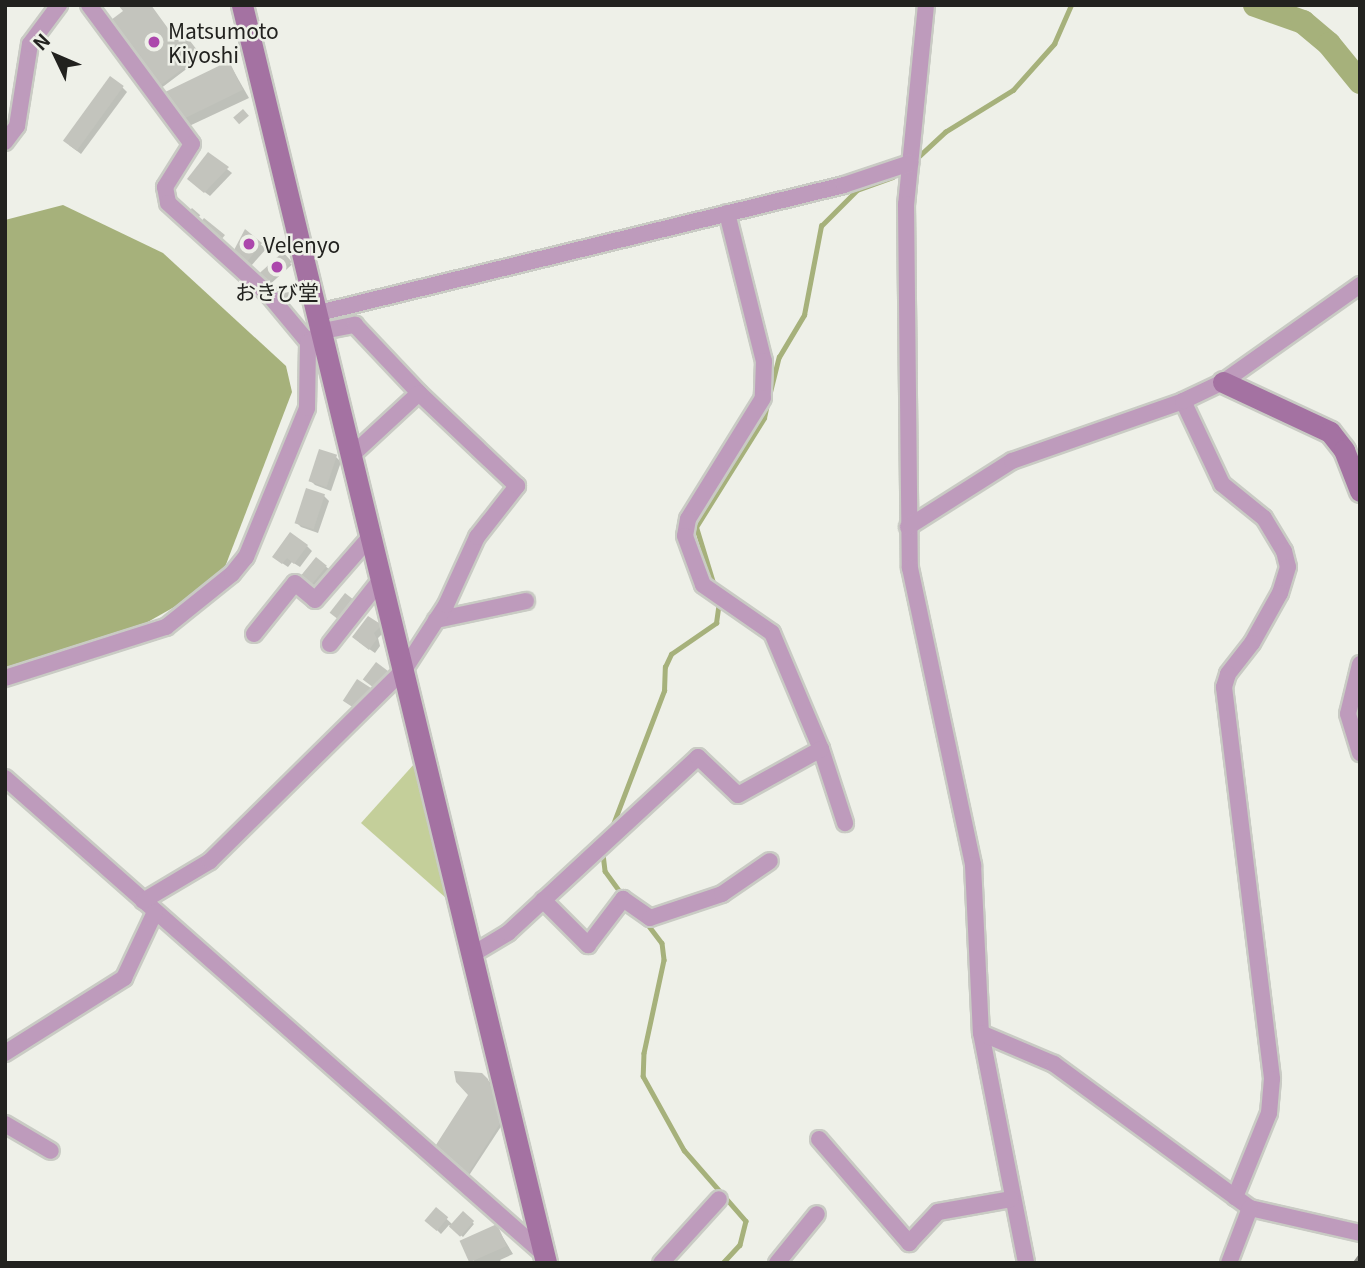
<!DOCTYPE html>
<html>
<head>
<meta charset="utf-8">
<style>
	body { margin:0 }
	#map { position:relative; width:1365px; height:1268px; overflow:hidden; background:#eef0e8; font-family:Georgia,"Noto Sans JP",serif }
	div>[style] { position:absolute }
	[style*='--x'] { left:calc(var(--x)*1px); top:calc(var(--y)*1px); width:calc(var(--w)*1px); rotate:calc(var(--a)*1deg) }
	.green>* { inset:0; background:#c4cf9a }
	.water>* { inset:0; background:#a6b17b }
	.shadow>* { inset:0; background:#0003; transform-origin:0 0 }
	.stream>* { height:4.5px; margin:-2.25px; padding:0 2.25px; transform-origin:2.25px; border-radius:2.25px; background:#a6b17b }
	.river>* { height:24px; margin:-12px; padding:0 12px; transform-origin:12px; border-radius:12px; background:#a6b17b }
	.building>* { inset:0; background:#c3c4bd; transform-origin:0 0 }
	.roads { filter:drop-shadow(2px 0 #c9cbc4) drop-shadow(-2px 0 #c9cbc4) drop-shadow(0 2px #c9cbc4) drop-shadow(0 -2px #c9cbc4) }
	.street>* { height:16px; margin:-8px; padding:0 8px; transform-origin:8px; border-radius:8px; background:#be9bbc }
	.secondary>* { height:21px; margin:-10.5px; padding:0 10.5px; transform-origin:10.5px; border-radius:10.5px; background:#a472a2 }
	.rail>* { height:4.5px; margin-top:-2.25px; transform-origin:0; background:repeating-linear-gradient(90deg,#90918b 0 14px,transparent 0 21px) }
	.dots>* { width:19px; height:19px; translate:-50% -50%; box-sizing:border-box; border:4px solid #eef0e8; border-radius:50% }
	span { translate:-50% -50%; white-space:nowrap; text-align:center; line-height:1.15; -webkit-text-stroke:5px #eef0e8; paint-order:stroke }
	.poi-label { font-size:21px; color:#22221f }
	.left { translate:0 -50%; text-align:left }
	.frame { position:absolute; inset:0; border:7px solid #22221f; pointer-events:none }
	.north { position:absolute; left:21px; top:21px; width:70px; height:70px; -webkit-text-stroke:5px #eef0e8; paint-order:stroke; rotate:314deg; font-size:19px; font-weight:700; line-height:28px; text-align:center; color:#22221f }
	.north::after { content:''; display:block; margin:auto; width:24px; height:32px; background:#22221f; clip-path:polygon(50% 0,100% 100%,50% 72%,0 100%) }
</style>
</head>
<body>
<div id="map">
	<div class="green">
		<i style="clip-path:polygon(415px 763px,446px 898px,361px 823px)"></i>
	</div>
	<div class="water">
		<i style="clip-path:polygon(63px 205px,163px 253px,286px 366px,292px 392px,225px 567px,199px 593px,130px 632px,5px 670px,5px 220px)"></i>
	</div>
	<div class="shadow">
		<i style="clip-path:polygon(110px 24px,176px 40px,183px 34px,201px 58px,160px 89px)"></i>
		<i style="clip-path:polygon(229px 63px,249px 98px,187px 127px,180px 119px)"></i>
		<i style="clip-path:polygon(122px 87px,127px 92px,81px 154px,69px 145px)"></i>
		<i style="clip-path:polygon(208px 154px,232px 173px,210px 196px,194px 184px)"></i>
		<i style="clip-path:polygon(245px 231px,266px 249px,251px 266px,240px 257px)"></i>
		<i style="left:283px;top:255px;width:13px;height:28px;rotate:48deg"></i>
		<i style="clip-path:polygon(336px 457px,341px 462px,331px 491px,315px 485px,310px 480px)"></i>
		<i style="clip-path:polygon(324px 496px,329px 501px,318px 533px,301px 527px,296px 522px)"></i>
		<i style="clip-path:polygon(307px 546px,312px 551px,300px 567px,292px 562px,288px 567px,279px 561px)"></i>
		<i style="clip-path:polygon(316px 559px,338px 576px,316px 590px,301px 576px)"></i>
		<i style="clip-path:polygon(368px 618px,385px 631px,378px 638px,380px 646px,375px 653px,359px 642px)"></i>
		<i style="clip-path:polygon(481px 1075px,490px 1082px,502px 1125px,468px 1177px,451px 1166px)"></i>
		<i style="clip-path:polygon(436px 1209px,453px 1225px,463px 1214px,474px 1224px,463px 1237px,449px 1225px,441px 1234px,427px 1220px)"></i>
		<i style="clip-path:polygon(496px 1226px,513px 1254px,500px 1260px,502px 1263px,472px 1263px)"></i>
	</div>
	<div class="stream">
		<i style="--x:916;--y:159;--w:40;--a:-43"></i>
		<i style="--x:945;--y:132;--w:80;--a:-31.7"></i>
		<i style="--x:1013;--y:90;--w:62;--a:-48.3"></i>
		<i style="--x:1054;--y:44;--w:43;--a:-66.4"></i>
		<i style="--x:770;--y:392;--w:36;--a:-76"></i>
		<i style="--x:779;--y:357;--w:49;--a:-59.2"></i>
		<i style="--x:804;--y:315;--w:91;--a:-79.2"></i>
		<i style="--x:821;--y:226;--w:51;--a:-45"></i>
		<i style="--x:857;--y:190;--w:38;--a:-20"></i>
		<i style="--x:714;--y:586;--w:62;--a:-107"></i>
		<i style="--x:696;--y:527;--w:128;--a:-58"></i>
		<i style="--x:764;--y:418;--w:14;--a:-78"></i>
		<i style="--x:612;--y:827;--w:146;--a:-69.1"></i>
		<i style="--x:664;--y:691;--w:24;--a:-88"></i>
		<i style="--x:665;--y:667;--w:14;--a:-65"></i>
		<i style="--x:671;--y:654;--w:55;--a:-34.6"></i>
		<i style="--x:716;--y:623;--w:22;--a:-82"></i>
		<i style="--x:603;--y:854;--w:17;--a:83"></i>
		<i style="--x:605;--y:871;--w:29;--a:54"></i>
		<i style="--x:646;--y:922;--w:26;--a:53"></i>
		<i style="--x:662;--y:943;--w:17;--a:83"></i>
		<i style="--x:664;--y:960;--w:95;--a:102.1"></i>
		<i style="--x:644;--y:1053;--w:23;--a:92"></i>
		<i style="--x:643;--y:1076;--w:85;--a:61"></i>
		<i style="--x:684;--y:1150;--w:94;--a:48.9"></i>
		<i style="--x:746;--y:1221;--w:25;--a:104"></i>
		<i style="--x:740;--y:1245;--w:25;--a:133"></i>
	</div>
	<div class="river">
		<i style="--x:1255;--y:5;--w:51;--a:19.5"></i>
		<i style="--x:1303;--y:22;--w:34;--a:40"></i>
		<i style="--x:1329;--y:44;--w:49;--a:50.8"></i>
	</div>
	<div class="building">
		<i style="clip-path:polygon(118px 5px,151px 5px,175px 38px,183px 32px,201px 55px,157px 88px,107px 23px,123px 11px)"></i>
		<i style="left:229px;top:61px;width:32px;height:71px;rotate:64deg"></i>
		<i style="left:110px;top:76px;width:17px;height:80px;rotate:36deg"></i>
		<i style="left:243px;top:109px;width:9px;height:13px;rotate:49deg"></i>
		<i style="clip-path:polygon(208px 152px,229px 167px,204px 193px,187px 179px)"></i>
		<i style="left:192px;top:208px;width:11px;height:11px;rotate:41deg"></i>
		<i style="left:204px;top:218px;width:27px;height:12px;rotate:39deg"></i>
		<i style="clip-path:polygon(245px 229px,262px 243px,246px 263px,233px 252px)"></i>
		<i style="left:283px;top:252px;width:13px;height:31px;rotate:48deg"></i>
		<i style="clip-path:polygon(289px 292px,290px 297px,280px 300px,279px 294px)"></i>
		<i style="left:319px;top:449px;width:19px;height:34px;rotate:18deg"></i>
		<i style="left:306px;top:488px;width:20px;height:37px;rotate:18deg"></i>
		<i style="clip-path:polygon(290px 532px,308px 545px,294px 564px,287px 558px,282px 564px,272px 557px)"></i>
		<i style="left:316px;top:557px;width:14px;height:25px;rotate:39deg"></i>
		<i style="left:345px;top:593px;width:16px;height:25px;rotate:38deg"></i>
		<i style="clip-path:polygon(368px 616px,382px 625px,374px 633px,377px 639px,369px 650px,352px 637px)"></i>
		<i style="left:376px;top:662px;width:15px;height:22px;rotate:37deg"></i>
		<i style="left:357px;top:679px;width:17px;height:26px;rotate:33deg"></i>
		<i style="clip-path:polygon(454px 1071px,482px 1073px,488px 1079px,501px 1122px,466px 1177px,447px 1165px,451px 1159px,434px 1148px,468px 1095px,456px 1082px)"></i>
		<i style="left:436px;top:1207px;width:16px;height:18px;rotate:40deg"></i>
		<i style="left:463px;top:1211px;width:15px;height:21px;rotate:42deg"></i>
		<i style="left:497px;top:1224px;width:24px;height:41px;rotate:66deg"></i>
	</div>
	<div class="roads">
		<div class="street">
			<i style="--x:89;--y:5;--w:173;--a:53.5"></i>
			<i style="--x:192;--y:144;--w:51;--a:122.1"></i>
			<i style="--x:165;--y:187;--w:16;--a:79"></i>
			<i style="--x:168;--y:203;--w:135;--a:42.3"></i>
			<i style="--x:268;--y:294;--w:62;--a:50.2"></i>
			<i style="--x:308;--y:342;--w:19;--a:-36"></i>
			<i style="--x:323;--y:331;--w:33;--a:-11"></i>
			<i style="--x:355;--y:325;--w:93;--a:46.7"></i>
			<i style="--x:926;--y:5;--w:200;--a:95.7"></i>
			<i style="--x:906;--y:204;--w:364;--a:89.4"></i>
			<i style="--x:910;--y:568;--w:304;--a:78"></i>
			<i style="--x:973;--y:865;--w:168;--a:87.3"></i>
			<i style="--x:981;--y:1033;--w:234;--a:78.9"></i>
			<i style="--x:5;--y:142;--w:20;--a:-53"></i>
			<i style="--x:17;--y:126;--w:83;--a:-81"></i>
			<i style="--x:30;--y:44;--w:49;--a:-53.4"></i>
			<i style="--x:727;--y:213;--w:153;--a:76"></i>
			<i style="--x:764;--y:361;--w:37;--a:92"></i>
			<i style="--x:763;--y:398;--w:142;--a:121.8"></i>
			<i style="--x:688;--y:519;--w:17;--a:100"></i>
			<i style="--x:685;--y:536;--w:52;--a:69.8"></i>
			<i style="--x:703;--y:585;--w:84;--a:34.8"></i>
			<i style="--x:772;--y:633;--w:126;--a:67.1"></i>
			<i style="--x:821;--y:749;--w:78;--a:72"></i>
			<i style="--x:319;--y:313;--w:540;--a:-13.7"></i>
			<i style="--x:844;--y:185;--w:70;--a:-18.4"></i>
			<i style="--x:1183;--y:401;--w:92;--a:64.8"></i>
			<i style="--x:1222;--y:484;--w:54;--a:39"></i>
			<i style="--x:1264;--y:518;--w:39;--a:59"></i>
			<i style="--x:1284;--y:551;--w:16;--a:76"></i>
			<i style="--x:1288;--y:567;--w:27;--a:107"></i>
			<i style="--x:1280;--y:593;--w:57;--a:119.2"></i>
			<i style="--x:1252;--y:643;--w:39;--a:128"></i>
			<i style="--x:1228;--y:674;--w:14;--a:107"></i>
			<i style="--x:1224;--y:687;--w:395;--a:83"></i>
			<i style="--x:1272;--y:1079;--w:34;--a:95"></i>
			<i style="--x:1269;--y:1113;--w:91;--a:112"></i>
			<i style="--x:908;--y:527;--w:123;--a:-32.4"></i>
			<i style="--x:1012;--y:461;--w:181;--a:-19.3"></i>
			<i style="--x:1183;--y:401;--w:44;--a:-25.4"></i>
			<i style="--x:1223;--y:382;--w:168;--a:-35.3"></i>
			<i style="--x:436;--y:620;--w:92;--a:-11.9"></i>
			<i style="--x:254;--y:634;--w:65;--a:-51.2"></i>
			<i style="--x:295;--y:583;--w:26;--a:40"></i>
			<i style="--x:315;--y:600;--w:84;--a:-48.9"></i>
			<i style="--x:330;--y:644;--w:79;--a:-51.7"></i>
			<i style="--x:1360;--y:664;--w:51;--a:103.5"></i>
			<i style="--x:1348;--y:714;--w:41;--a:72.9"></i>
			<i style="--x:5;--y:678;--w:169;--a:-17.6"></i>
			<i style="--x:166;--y:627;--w:85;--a:-38.8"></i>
			<i style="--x:232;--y:574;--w:22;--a:-51"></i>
			<i style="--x:246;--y:557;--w:161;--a:-67.7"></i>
			<i style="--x:307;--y:408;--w:66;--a:-89.1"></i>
			<i style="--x:5;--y:778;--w:722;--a:41.46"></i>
			<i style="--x:543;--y:900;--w:64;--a:45"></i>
			<i style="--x:588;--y:945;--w:58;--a:-52.7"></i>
			<i style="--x:623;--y:899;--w:33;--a:35"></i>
			<i style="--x:650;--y:918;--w:76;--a:-18.4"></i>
			<i style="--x:722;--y:894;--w:58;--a:-34.5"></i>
			<i style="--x:143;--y:901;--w:78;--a:-30.8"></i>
			<i style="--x:210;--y:861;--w:272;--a:-44.6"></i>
			<i style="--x:404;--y:670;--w:77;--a:-57.1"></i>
			<i style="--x:446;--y:605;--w:75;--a:-65.5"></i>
			<i style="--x:477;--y:537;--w:65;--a:-51.9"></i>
			<i style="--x:517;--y:486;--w:135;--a:-136.5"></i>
			<i style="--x:419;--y:393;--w:93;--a:137.2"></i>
			<i style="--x:473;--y:954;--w:41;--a:-31"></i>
			<i style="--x:508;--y:933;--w:259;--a:-42.8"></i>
			<i style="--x:698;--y:757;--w:55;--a:43.5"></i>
			<i style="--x:738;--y:795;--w:95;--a:-29"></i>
			<i style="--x:981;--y:1033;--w:79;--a:23"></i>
			<i style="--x:1054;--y:1064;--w:243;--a:36.3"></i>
			<i style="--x:1250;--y:1208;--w:113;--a:12.8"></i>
			<i style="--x:5;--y:1053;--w:141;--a:-32.2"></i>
			<i style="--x:124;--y:978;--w:73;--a:-64.8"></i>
			<i style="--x:5;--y:1124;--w:53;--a:30.4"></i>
			<i style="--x:819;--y:1139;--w:138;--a:49.1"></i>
			<i style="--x:909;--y:1243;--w:42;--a:-46.9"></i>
			<i style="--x:938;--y:1212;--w:74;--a:-10.1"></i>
			<i style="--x:661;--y:1263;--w:86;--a:-47.8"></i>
			<i style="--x:777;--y:1263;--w:63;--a:-50.8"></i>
			<i style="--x:1229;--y:1263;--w:59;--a:-69.1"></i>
		</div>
		<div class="secondary">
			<i style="--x:242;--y:5;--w:1294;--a:76.41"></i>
			<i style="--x:1223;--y:382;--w:118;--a:25"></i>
			<i style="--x:1330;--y:432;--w:23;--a:52"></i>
			<i style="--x:1344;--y:450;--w:44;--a:68.7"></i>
		</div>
	</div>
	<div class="rail">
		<i style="--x:1355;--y:1263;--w:9;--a:-54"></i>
	</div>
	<div class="dots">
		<i style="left:154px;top:42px;background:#ac47ac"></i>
		<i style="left:249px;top:244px;background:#ac47ac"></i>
		<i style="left:277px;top:267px;background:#ac47ac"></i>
	</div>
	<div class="poi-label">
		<span class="left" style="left:168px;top:42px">Matsumoto<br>Kiyoshi</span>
		<span class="left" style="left:263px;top:244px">Velenyo</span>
		<span style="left:277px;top:291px">おきび堂</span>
	</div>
	<div class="frame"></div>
	<div class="north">N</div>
</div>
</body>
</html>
